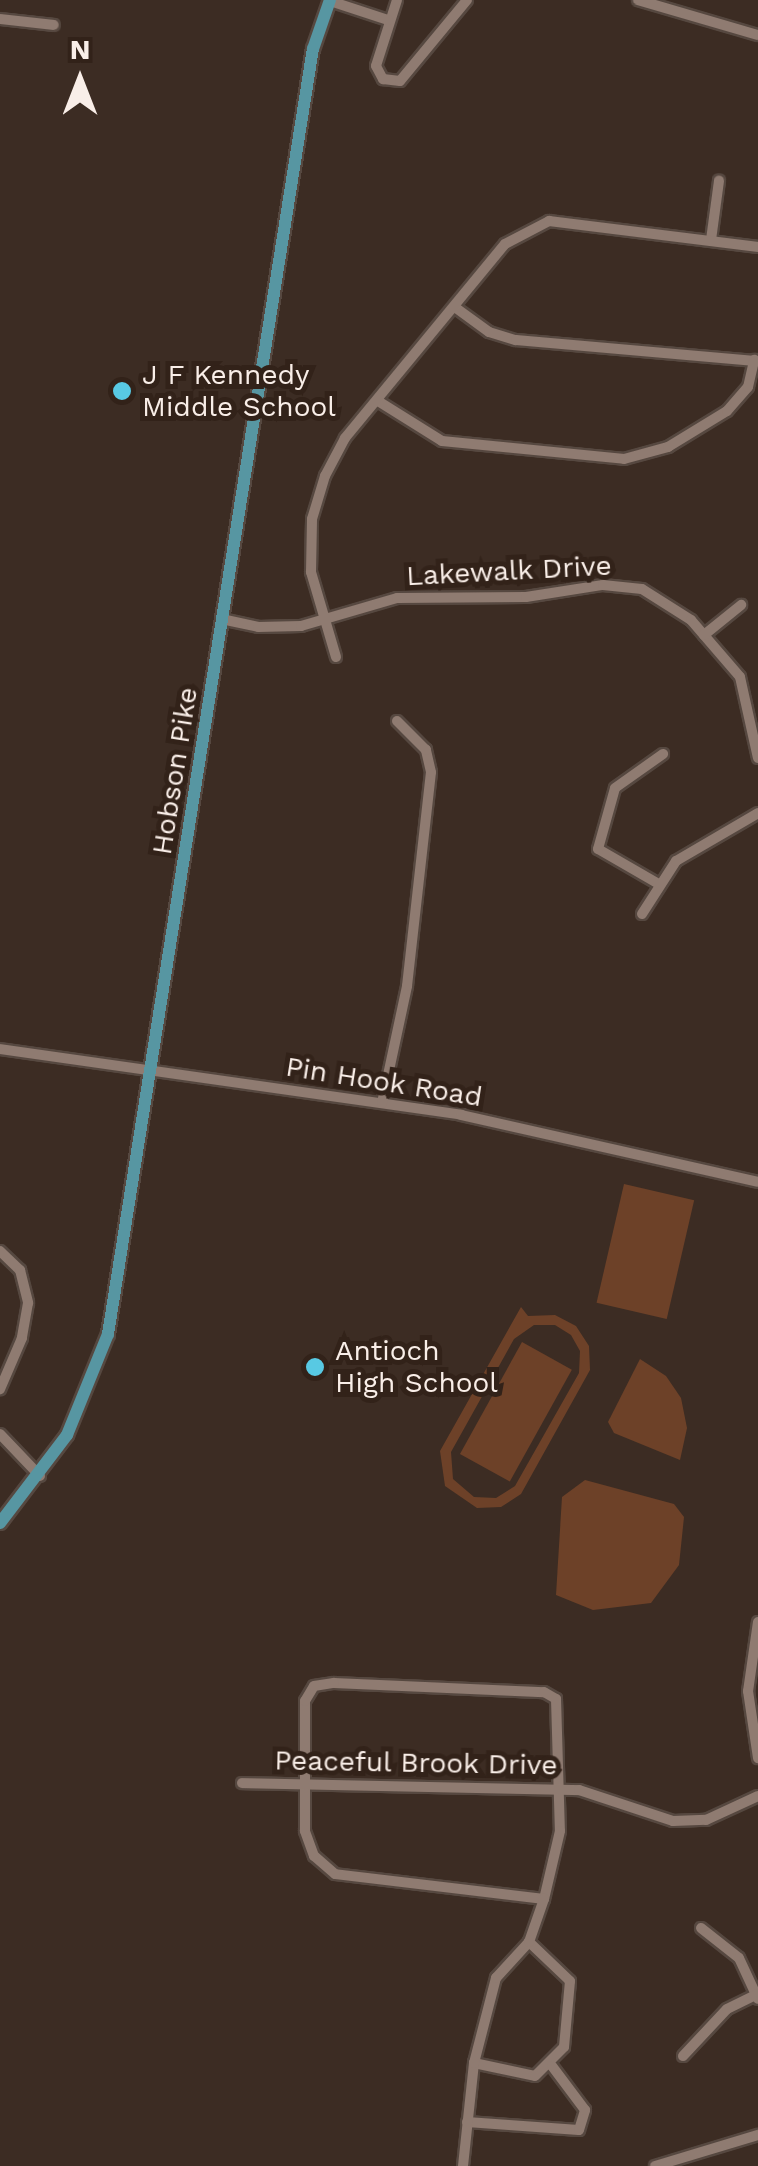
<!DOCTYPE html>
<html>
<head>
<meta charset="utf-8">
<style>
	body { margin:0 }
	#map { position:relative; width:758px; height:2166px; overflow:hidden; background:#3c2c23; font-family:"Work Sans",sans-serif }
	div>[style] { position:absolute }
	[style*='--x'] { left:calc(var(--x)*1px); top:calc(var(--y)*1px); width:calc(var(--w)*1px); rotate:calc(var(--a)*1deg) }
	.green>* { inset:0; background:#6d4128; transform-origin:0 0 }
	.roads { filter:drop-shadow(2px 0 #564840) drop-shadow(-2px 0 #564840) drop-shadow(0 2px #564840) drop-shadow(0 -2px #564840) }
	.minor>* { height:10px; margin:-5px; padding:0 5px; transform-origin:5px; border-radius:5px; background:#8f7b71 }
	.major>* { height:12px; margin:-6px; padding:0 6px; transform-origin:6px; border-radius:6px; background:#5796a2 }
	.dots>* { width:28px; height:28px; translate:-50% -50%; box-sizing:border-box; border:5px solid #322219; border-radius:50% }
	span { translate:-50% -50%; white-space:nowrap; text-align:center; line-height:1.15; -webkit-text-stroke:10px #322219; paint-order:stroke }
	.poi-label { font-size:28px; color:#f9eee8 }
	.left { translate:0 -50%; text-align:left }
	.street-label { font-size:28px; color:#f9eee8 }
	.north { position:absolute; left:30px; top:30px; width:100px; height:100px; -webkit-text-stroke:8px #322219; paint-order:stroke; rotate:0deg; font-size:28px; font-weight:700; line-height:40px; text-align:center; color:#f9eee8 }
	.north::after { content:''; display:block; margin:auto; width:35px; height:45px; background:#f9eee8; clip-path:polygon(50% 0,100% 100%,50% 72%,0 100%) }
</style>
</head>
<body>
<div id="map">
	<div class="green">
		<i style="left:624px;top:1184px;width:72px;height:122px;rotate:13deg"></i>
		<i style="clip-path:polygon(evenodd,521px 1307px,528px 1316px,555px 1315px,576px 1326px,589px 1346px,590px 1370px,521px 1494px,501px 1507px,477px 1508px,445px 1486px,440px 1451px,521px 1307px,534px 1325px,555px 1325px,571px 1335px,580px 1351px,579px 1373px,515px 1486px,496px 1498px,474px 1497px,453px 1479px,451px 1452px,514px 1339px,534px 1325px)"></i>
		<i style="left:522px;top:1342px;width:57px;height:128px;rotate:29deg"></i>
		<i style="clip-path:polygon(640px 1359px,666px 1376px,681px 1398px,687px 1428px,680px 1460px,614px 1433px,608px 1422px)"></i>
		<i style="clip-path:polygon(585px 1480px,674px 1504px,684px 1517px,679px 1565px,651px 1603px,593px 1610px,556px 1595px,562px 1497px)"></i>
	</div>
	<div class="roads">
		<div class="minor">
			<i style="--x:397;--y:0;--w:69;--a:107.7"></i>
			<i style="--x:376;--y:66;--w:15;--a:62"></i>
			<i style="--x:383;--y:79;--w:17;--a:7"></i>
			<i style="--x:400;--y:81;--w:105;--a:-50.4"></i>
			<i style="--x:638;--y:0;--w:125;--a:16.3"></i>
			<i style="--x:330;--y:1;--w:61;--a:18.1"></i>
			<i style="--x:0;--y:19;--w:54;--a:6.3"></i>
			<i style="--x:711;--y:240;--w:60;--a:-82.3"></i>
			<i style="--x:456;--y:308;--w:41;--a:36"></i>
			<i style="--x:489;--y:332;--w:28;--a:17"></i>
			<i style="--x:516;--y:340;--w:243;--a:5"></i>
			<i style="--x:378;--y:401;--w:75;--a:32"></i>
			<i style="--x:442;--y:441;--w:183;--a:5.6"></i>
			<i style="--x:624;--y:459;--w:46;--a:-15.3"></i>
			<i style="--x:668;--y:447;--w:69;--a:-31.4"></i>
			<i style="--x:727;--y:411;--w:32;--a:-49"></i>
			<i style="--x:748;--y:387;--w:28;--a:-77"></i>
			<i style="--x:226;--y:620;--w:33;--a:12"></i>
			<i style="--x:258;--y:627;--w:43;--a:-1.3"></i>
			<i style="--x:301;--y:626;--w:100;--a:-16.3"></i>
			<i style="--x:397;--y:598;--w:129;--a:-0.4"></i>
			<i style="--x:526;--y:597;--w:78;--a:-8.9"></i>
			<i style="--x:603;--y:585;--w:39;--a:6"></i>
			<i style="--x:642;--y:589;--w:58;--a:32.3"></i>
			<i style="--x:691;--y:620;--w:75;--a:49.3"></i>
			<i style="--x:740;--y:677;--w:83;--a:77.5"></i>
			<i style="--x:704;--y:635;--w:48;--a:-39"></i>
			<i style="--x:336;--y:657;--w:89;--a:-106.4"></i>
			<i style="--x:311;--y:572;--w:53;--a:-88.9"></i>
			<i style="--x:312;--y:519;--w:45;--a:-73.2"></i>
			<i style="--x:325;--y:476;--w:43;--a:-62.2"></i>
			<i style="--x:345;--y:438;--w:251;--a:-50.5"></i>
			<i style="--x:505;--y:244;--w:50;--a:-27.6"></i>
			<i style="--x:549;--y:221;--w:211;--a:7.1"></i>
			<i style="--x:657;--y:883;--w:68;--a:-150"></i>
			<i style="--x:598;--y:849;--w:63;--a:-74.4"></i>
			<i style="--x:615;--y:788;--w:59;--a:-35.3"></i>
			<i style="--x:642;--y:914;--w:63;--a:-57.3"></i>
			<i style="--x:676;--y:861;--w:95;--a:-30.3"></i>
			<i style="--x:0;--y:1049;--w:466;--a:8.1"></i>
			<i style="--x:461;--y:1115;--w:304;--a:12.7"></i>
			<i style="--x:382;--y:1103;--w:120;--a:-77.9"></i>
			<i style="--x:407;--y:986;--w:215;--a:-83.6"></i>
			<i style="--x:431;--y:772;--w:23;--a:-103"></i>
			<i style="--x:426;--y:750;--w:41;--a:-135"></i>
			<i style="--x:0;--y:1251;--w:28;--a:44"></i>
			<i style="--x:20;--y:1270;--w:34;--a:76"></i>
			<i style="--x:28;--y:1303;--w:36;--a:100"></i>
			<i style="--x:22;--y:1338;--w:56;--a:113.3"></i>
			<i style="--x:0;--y:1434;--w:58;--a:46.4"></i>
			<i style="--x:758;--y:1622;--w:70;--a:98.2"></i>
			<i style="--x:748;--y:1691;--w:68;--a:81.5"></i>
			<i style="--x:334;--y:1683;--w:210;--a:2.5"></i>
			<i style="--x:544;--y:1692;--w:14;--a:30"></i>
			<i style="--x:556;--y:1699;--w:132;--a:88.3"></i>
			<i style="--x:560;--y:1831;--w:70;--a:103.2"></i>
			<i style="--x:544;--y:1899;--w:210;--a:-173.2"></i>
			<i style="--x:335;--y:1874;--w:28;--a:-139"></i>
			<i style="--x:314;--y:1856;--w:27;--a:-110"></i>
			<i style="--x:305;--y:1831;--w:130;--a:-90"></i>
			<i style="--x:305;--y:1701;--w:17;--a:-59"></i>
			<i style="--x:314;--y:1686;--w:20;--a:-9"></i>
			<i style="--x:242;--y:1783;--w:337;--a:1.2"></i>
			<i style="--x:579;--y:1790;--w:99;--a:18.3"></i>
			<i style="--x:673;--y:1821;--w:33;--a:-2"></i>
			<i style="--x:706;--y:1820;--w:57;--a:-24.8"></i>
			<i style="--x:701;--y:1928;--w:48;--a:38.3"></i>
			<i style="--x:739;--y:1958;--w:45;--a:65.1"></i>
			<i style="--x:683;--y:2056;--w:64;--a:-46.9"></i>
			<i style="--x:727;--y:2009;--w:34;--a:-26"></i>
			<i style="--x:474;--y:2063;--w:62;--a:12"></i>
			<i style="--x:535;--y:2076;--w:41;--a:-45"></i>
			<i style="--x:564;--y:2047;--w:66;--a:-84.8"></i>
			<i style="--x:570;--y:1981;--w:57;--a:-136.4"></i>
			<i style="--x:467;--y:2122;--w:112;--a:4.1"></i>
			<i style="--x:579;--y:2130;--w:21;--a:-73"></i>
			<i style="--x:585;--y:2110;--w:55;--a:-126.9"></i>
			<i style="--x:463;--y:2166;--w:104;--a:-83.9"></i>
			<i style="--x:474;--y:2063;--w:88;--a:-75.5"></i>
			<i style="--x:496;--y:1978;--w:49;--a:-47.5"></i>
			<i style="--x:529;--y:1942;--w:46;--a:-70.8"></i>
			<i style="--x:655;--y:2166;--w:108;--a:-16.8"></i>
		</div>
		<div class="major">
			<i style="--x:0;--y:1523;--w:111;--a:-52.7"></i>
			<i style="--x:67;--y:1435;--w:109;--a:-67.9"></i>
			<i style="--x:108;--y:1334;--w:1301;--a:-80.94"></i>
			<i style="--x:313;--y:49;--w:52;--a:-70.9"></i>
		</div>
	</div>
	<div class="dots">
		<i style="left:122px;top:391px;background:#58c9e3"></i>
		<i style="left:315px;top:1367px;background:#58c9e3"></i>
	</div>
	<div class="poi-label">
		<span class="left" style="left:142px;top:391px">J F Kennedy<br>Middle School</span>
		<span class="left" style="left:335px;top:1367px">Antioch<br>High School</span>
	</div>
	<div class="street-label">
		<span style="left:509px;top:571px;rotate:-3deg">Lakewalk Drive</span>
		<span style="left:175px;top:771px;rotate:-81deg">Hobson Pike</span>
		<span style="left:384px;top:1082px;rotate:9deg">Pin Hook Road</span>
		<span style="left:416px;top:1763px;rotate:1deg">Peaceful Brook Drive</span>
	</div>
	<div class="north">N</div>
</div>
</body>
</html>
